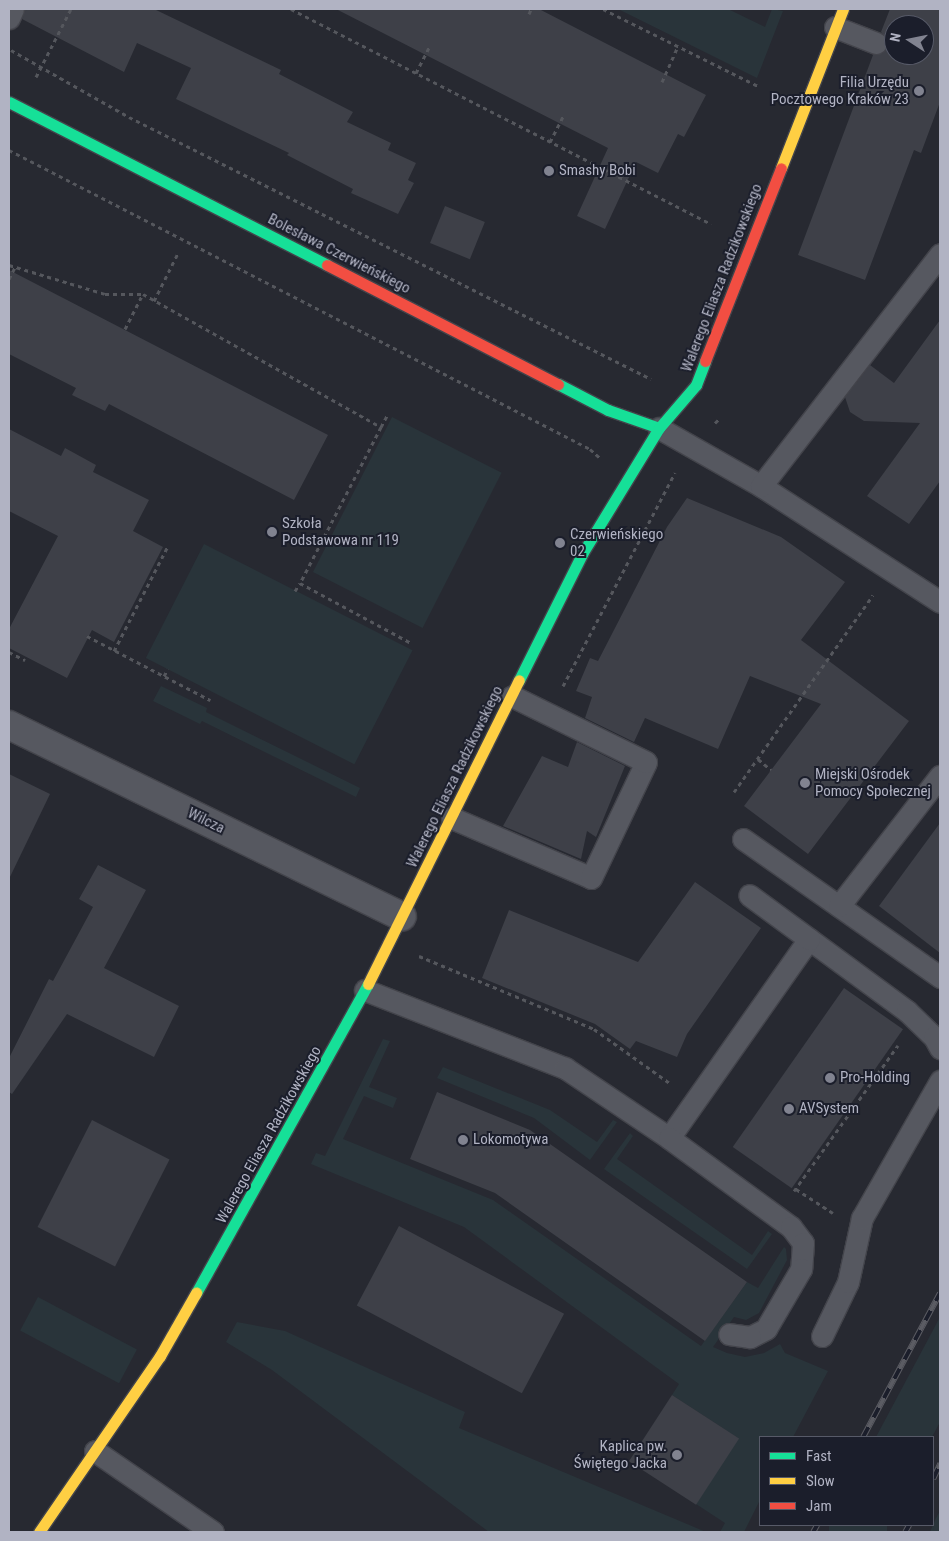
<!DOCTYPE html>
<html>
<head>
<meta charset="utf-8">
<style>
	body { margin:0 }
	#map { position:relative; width:949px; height:1541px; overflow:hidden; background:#272931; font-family:"Roboto Condensed",sans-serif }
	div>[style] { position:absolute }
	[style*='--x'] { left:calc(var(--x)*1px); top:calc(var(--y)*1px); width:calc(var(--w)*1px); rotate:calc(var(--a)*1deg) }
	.green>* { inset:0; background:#29343a; transform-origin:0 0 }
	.building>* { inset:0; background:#3e4048; transform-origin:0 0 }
	.path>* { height:3px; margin-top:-1.5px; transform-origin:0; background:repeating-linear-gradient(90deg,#55575d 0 4px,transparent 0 8px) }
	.roads { filter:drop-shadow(1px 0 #43444b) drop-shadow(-1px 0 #43444b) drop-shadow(0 1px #43444b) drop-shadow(0 -1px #43444b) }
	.lane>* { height:21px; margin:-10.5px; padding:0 10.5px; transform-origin:10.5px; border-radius:10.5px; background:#565860 }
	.street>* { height:28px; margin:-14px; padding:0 14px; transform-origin:14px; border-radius:14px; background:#565860 }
	.fast>* { height:11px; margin:-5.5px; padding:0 5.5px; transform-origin:5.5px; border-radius:5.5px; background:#16e098 }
	.slow>* { height:11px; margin:-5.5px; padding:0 5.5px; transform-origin:5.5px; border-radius:5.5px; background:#ffcf43 }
	.jam>* { height:11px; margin:-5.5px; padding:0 5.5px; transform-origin:5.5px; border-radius:5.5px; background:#f24e42 }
	.rail>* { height:5.5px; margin-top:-2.75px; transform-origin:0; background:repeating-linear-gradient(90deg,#1b1e2b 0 11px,#5b5c63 0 22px); box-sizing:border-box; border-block:1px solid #5b5c63 }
	.dots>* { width:14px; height:14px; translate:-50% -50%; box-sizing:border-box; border:2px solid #1b1e2b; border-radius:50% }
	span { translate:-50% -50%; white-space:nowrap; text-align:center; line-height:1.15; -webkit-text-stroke:4px #1b1e2b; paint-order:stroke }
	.poi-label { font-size:15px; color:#b1b3c3 }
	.right { translate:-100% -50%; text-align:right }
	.left { translate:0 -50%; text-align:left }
	.street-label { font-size:15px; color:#b1b3c3 }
	.frame { position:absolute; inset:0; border:10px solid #b1b3c3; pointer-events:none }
	.legend { position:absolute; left:759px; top:1436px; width:175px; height:90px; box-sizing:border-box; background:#1b1e2b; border:1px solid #575a68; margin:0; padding:6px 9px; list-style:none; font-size:15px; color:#b1b3c3 }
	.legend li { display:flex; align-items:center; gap:10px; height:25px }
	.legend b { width:25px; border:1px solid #575a68 }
	.north { position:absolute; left:884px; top:15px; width:50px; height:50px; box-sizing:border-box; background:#1b1e2b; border:1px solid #575a68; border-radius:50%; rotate:281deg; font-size:14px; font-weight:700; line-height:20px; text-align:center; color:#b1b3c3 }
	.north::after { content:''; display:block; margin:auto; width:18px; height:22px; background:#818390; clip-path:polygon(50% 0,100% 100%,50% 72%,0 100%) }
</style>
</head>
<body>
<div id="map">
	<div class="green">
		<i style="clip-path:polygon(618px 9px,728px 9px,765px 27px,772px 9px,783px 11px,757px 78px)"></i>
		<i style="left:392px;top:417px;width:123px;height:174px;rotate:27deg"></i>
		<i style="left:204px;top:544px;width:234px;height:128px;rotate:27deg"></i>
		<i style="clip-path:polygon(161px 686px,207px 708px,206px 712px,360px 788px,356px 797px,202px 721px,200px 724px,153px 701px)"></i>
		<i style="clip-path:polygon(383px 1039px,390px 1041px,369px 1087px,397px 1098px,393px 1108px,364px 1096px,343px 1139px,493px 1200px,701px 1346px,747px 1282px,758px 1288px,784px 1247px,786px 1249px,787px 1260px,759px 1313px,746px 1320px,734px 1317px,713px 1347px,727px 1353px,745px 1357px,764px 1353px,780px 1344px,785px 1353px,828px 1371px,793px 1437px,760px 1437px,760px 1500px,744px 1532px,720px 1532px,725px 1523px,696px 1504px,738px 1438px,672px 1395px,679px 1384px,464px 1227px,311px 1164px,316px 1153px,325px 1156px)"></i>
		<i style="clip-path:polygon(443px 1067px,550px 1110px,597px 1142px,613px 1120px,617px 1122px,590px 1160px,534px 1118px,437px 1078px)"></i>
		<i style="clip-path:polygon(630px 1133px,633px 1136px,617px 1159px,752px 1255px,768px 1231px,772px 1234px,747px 1269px,604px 1169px)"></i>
		<i style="left:38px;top:1297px;width:112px;height:38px;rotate:28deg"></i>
		<i style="clip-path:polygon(940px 1317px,940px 1422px,932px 1437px,876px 1437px)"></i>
		<i style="clip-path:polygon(237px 1322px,285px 1331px,465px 1412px,459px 1428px,706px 1532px,489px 1532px,272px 1370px,226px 1342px)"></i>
		<i style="clip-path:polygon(940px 1511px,940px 1532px,930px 1532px,936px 1518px)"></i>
		<i style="left:829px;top:1525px;width:58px;height:8px"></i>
	</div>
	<div class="building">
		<i style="clip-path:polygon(25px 9px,154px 9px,281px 70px,279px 74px,353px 112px,347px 122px,391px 143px,388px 150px,416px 163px,408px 180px,414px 183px,398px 214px,351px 193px,353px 189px,287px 155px,289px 153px,176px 99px,191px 68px,137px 43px,124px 72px,22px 19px)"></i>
		<i style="clip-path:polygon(336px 9px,539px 9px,706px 95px,684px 137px,678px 134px,658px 173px,636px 162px,605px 229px,577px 216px,608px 148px)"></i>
		<i style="clip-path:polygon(evenodd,890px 9px,940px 9px,940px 102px,921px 153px,914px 150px,865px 280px,798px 255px,873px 55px,883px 53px,888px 47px,888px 41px,881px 32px,890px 9px,894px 25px,924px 25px,924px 55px,894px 55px,894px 25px)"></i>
		<i style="left:445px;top:206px;width:43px;height:40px;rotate:22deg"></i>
		<i style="clip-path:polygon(9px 270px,328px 435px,294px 500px,109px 404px,105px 411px,72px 395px,76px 388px,9px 354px)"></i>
		<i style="clip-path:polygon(940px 320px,940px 481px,909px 524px,867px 496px,920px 423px,864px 421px,850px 412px,845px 397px,870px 365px,894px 383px)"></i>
		<i style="clip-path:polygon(9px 429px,61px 456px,65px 448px,96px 465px,93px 472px,149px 500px,133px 531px,163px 547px,114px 642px,92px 630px,67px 678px,9px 648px,9px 629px,58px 536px,9px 511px)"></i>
		<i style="clip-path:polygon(687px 498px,781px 537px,845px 582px,801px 640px,909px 721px,808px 854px,744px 806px,821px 704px,750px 676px,718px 749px,645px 718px,634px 742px,585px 718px,592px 697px,576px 691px,590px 658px,598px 661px,667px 527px)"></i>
		<i style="clip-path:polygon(577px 742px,625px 766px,596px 837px,587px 831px,581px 859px,503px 826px,542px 756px,568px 767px)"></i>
		<i style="clip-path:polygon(9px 774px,50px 794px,9px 879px)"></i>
		<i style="clip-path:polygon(940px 823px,940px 953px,879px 906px)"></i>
		<i style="clip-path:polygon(98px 865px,146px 890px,104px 968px,179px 1006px,154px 1057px,67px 1014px,12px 1094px,9px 1092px,9px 1058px,49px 979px,53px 981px,93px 907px,79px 899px)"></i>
		<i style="clip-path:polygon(695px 882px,761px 928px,687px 1034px,677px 1057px,636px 1041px,630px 1049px,595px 1024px,482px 978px,509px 910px,638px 962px)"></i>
		<i style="left:844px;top:988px;width:72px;height:194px;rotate:35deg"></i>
		<i style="clip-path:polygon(437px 1092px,530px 1130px,747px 1282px,705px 1341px,495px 1193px,410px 1159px)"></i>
		<i style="left:92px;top:1120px;width:87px;height:120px;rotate:27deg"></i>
		<i style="left:399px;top:1226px;width:187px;height:90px;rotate:28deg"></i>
		<i style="left:672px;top:1395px;width:80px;height:79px;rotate:33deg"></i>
	</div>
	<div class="path">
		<i style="--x:291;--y:9;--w:472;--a:27.1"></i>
		<i style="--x:603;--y:9;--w:175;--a:26.4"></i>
		<i style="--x:529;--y:14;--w:5;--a:-68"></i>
		<i style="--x:11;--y:50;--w:136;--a:29.6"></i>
		<i style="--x:129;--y:117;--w:584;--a:26.65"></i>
		<i style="--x:416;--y:73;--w:29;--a:-63"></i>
		<i style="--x:36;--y:77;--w:76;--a:-62.8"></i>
		<i style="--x:662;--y:82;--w:39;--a:-66"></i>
		<i style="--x:550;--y:142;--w:29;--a:-63"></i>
		<i style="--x:9;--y:150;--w:653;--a:27.23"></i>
		<i style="--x:590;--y:449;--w:13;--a:42"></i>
		<i style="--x:9;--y:265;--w:100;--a:16.8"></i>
		<i style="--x:105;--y:294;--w:38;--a:0"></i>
		<i style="--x:9;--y:279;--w:13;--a:-63"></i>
		<i style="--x:154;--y:301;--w:54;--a:-63.4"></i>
		<i style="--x:125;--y:329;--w:39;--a:-63"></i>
		<i style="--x:143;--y:294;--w:273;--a:29.2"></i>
		<i style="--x:381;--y:427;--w:176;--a:117.4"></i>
		<i style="--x:300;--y:583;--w:126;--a:28.4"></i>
		<i style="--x:715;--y:423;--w:7;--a:-45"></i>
		<i style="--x:381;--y:427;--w:15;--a:-62"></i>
		<i style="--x:295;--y:591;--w:9;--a:-58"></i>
		<i style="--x:87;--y:636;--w:139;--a:27.5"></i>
		<i style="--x:114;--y:651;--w:118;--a:-62.8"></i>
		<i style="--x:9;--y:652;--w:18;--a:27"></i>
		<i style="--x:164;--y:676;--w:8;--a:-60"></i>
		<i style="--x:563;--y:686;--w:241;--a:-62.3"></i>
		<i style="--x:758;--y:759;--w:17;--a:40"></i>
		<i style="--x:734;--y:792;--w:241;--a:-54.8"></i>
		<i style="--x:419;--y:956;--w:190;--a:22.6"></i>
		<i style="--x:594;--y:1029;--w:95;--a:35.5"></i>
		<i style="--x:796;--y:1189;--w:44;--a:33"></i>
		<i style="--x:794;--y:1191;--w:179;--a:-54.5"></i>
	</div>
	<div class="roads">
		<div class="lane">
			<i style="--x:9;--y:18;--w:10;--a:-66"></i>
			<i style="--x:835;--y:27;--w:44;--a:21.3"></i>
			<i style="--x:659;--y:428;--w:117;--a:29.6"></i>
			<i style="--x:761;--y:486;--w:213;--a:32.9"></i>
			<i style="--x:761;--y:486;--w:293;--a:-52.3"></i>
			<i style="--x:452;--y:818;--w:151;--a:23.3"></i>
			<i style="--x:591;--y:878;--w:128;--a:-64.6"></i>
			<i style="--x:646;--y:762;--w:149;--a:-153.8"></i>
			<i style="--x:743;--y:839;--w:241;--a:35"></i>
			<i style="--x:839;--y:906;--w:165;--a:-52.2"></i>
			<i style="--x:809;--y:939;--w:122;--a:36.3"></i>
			<i style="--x:907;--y:1011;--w:37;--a:44"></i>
			<i style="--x:934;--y:1037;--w:13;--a:61"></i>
			<i style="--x:365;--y:990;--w:215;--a:21.3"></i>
			<i style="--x:565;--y:1068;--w:125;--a:33.9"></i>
			<i style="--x:669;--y:1138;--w:243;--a:-54.9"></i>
			<i style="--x:809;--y:939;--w:74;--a:-143.7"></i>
			<i style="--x:669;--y:1138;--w:151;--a:36.1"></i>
			<i style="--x:791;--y:1227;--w:20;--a:53"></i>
			<i style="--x:803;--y:1243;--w:26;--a:94"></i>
			<i style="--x:801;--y:1269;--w:69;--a:120.3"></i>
			<i style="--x:766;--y:1329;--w:18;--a:153"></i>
			<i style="--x:750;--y:1337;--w:21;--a:-172"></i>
			<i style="--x:822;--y:1336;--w:60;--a:-64.3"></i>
			<i style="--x:848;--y:1282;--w:66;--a:-77.7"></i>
			<i style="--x:862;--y:1218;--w:158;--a:-60.3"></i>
			<i style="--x:95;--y:1451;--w:143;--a:34.5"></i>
		</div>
		<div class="street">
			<i style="--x:9;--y:725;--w:437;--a:26"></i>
		</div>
		<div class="fast">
			<i style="--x:9;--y:102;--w:357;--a:27.1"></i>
			<i style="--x:558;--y:384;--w:56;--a:27.5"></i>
			<i style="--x:608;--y:410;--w:54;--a:19.4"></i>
			<i style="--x:519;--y:680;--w:141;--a:-63.4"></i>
			<i style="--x:582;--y:554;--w:148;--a:-58.6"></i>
			<i style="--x:659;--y:428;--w:57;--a:-49.3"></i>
			<i style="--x:696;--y:385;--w:26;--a:-69"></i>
			<i style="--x:196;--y:1293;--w:354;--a:-60.9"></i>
		</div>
		<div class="slow">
			<i style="--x:781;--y:168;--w:171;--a:-68.7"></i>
			<i style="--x:368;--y:984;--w:339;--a:-63.6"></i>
			<i style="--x:39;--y:1532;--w:214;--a:-55.5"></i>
			<i style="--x:160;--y:1356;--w:73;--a:-60.3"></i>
		</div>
		<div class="jam">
			<i style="--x:327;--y:265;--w:260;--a:27.3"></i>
			<i style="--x:705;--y:361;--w:207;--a:-68.5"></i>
		</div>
	</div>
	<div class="rail">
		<i style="--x:863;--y:1437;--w:163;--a:-61.9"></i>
		<i style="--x:933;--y:1479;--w:17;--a:-65"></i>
		<i style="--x:813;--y:1532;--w:8;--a:-60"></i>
		<i style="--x:905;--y:1532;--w:8;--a:-60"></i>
	</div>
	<div class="dots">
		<i style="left:919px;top:91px;background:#818390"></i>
		<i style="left:549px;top:171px;background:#818390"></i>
		<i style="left:272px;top:532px;background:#818390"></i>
		<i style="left:560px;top:543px;background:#818390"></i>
		<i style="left:805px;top:783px;background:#818390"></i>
		<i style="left:830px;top:1078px;background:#818390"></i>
		<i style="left:789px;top:1109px;background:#818390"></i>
		<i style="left:463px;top:1140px;background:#818390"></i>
		<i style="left:677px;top:1455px;background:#818390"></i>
	</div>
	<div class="poi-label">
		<span class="right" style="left:909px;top:91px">Filia Urzędu<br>Pocztowego Kraków 23</span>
		<span class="left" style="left:559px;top:171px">Smashy Bobi</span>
		<span class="left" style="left:282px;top:532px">Szkoła<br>Podstawowa nr 119</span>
		<span class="left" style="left:570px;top:543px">Czerwieńskiego<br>02</span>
		<span class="left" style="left:815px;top:783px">Miejski Ośrodek<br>Pomocy Społecznej</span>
		<span class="left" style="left:840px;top:1078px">Pro-Holding</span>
		<span class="left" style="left:799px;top:1109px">AVSystem</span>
		<span class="left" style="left:473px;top:1140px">Lokomotywa</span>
		<span class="right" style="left:667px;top:1455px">Kaplica pw.<br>Świętego Jacka</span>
	</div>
	<div class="street-label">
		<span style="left:339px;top:254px;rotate:27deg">Bolesława Czerwieńskiego</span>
		<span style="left:722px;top:278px;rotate:-69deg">Walerego Eliasza Radzikowskiego</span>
		<span style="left:455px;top:777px;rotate:-64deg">Walerego Eliasza Radzikowskiego</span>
		<span style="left:206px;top:821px;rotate:26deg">Wilcza</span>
		<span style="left:269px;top:1135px;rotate:-61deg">Walerego Eliasza Radzikowskiego</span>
	</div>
	<div class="frame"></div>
	<ul class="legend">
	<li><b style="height:6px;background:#16e098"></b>Fast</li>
	<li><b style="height:6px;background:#ffcf43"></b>Slow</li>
	<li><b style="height:6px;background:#f24e42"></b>Jam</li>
	</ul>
	<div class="north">N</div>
</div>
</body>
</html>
